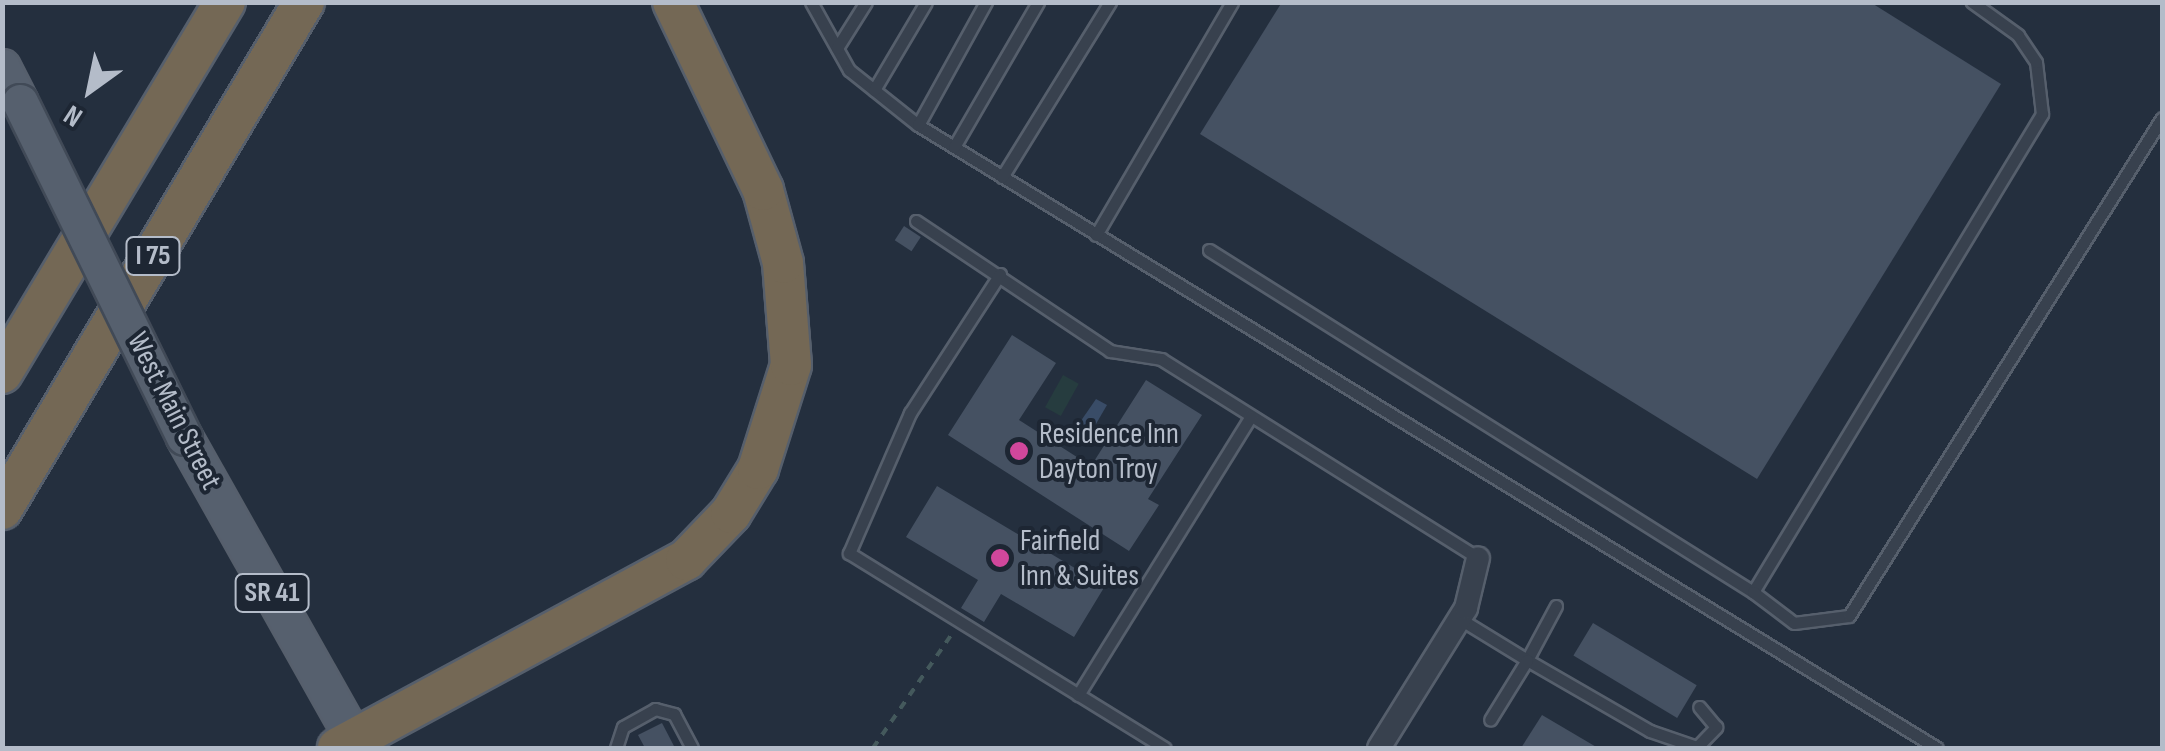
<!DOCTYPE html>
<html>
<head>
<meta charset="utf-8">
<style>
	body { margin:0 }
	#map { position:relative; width:2165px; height:751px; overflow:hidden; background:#242f3e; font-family:"Sofia Sans Condensed",sans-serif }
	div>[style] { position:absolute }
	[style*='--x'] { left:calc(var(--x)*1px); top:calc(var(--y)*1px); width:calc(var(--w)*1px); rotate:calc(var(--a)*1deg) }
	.green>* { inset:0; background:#263c3f; transform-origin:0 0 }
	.water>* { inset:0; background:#394c67 }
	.building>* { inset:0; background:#455162; transform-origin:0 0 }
	.path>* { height:4px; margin-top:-2px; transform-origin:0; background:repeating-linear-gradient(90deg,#44595c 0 8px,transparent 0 16px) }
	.roads { filter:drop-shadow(2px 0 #565f6c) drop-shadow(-2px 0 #565f6c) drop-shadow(0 2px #565f6c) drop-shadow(0 -2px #565f6c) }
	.lane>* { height:11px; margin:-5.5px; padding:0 5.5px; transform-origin:5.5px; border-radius:5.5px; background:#38414e }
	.street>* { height:22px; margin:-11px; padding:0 11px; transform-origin:11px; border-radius:11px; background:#38414e }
	.primary>* { height:35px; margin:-17.5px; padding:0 17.5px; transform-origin:17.5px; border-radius:17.5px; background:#56606e }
	.highway>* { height:40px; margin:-20px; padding:0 20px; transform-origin:20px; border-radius:20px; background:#746855 }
	.bridges { filter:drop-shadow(2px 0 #414a57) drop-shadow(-2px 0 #414a57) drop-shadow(0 2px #414a57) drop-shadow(0 -2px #414a57) }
	.primary-bridge>* { height:35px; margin:-17.5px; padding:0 17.5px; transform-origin:17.5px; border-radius:17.5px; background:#56606e }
	.dots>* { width:28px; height:28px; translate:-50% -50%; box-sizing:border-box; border:5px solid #1d2633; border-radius:50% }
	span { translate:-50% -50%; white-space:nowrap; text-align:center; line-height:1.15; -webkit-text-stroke:8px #1d2633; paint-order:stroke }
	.shield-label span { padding:2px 8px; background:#1d2633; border:2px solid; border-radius:8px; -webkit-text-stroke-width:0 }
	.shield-label { font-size:28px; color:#b4bcc9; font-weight:700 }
	.street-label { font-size:30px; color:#b4bcc9 }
	.poi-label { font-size:30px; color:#b4bcc9 }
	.left { translate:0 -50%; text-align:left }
	.frame { position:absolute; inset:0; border:5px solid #b4bcc9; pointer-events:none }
	.north { position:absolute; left:40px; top:40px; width:100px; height:100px; -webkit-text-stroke:8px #1d2633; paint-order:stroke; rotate:213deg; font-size:28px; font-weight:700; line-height:40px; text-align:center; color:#b4bcc9 }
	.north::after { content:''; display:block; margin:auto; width:35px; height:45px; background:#b4bcc9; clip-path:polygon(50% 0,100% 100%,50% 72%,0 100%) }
</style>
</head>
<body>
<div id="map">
	<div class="green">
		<i style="left:1063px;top:375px;width:18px;height:37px;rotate:29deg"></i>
	</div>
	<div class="water">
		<i style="clip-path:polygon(1096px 399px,1107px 405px,1089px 436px,1076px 428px)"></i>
	</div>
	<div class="building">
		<i style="clip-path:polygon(1282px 2px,1870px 2px,2001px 84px,1757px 479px,1200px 134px)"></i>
		<i style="left:904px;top:226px;width:20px;height:17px;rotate:33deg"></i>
		<i style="clip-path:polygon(1012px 335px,1056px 363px,1019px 420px,1091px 466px,1146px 380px,1202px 415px,1148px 499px,1159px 505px,1129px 551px,948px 435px)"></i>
		<i style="clip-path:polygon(937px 486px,1105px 586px,1074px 637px,1001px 594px,984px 622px,961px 608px,978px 580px,906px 537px)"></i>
		<i style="left:1593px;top:623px;width:121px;height:38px;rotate:31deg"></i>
		<i style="clip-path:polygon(1542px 715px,1598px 748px,1521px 748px)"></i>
		<i style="clip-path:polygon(662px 723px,675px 748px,645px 748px,638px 735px)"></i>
	</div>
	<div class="path">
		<i style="--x:873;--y:748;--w:139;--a:-55.3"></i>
	</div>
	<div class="roads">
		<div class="lane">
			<i style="--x:811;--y:2;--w:78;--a:60.8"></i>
			<i style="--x:849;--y:70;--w:88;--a:38.6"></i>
			<i style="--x:918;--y:125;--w:1194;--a:31.44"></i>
			<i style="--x:837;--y:48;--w:54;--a:-57.8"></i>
			<i style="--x:874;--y:90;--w:102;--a:-59.4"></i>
			<i style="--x:918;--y:125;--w:141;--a:-61.1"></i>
			<i style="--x:954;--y:147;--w:168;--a:-59.9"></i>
			<i style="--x:1002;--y:177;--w:206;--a:-58.3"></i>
			<i style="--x:916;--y:221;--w:234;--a:33.8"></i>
			<i style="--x:1110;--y:351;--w:52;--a:8.9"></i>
			<i style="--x:1161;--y:359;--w:374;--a:32.1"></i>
			<i style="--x:1096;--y:235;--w:270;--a:-59.7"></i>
			<i style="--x:1209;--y:250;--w:643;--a:32.16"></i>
			<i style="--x:1753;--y:592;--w:559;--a:-58.84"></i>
			<i style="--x:2042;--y:114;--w:52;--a:-96.6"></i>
			<i style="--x:2036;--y:62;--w:32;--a:-124"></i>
			<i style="--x:2018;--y:35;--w:57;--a:-144.3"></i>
			<i style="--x:1000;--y:274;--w:166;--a:122.9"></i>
			<i style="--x:910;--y:413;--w:153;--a:113.5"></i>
			<i style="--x:849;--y:553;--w:371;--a:31.7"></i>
			<i style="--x:1753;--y:592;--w:51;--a:37.1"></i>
			<i style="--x:1794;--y:623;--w:55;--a:-7.3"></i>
			<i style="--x:1849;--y:616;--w:588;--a:-57.85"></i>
			<i style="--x:1556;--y:606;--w:61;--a:118.2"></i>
			<i style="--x:1527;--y:660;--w:142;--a:30"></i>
			<i style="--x:1650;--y:731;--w:50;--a:18.8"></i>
			<i style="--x:1697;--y:747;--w:28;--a:-46"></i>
			<i style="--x:1716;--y:727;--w:26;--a:-130"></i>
			<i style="--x:1460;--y:619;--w:79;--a:31.5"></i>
			<i style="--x:1527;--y:660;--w:70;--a:121.7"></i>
			<i style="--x:1078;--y:695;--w:328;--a:-58.2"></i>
			<i style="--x:616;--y:748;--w:22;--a:-72"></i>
			<i style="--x:623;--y:727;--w:37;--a:-29"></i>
			<i style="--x:655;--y:709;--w:20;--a:15"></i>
			<i style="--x:674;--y:714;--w:38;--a:62"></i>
		</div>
		<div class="street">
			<i style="--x:1379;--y:748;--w:165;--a:-58.1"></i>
			<i style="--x:1466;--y:608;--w:51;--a:-76.5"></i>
		</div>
		<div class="primary">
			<i style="--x:2;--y:67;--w:39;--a:63"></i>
			<i style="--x:184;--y:437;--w:357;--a:60.6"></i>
		</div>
		<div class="highway">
			<i style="--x:2;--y:373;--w:433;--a:-59"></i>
			<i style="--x:2;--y:509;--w:590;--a:-59.22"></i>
			<i style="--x:338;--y:748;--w:396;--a:-28.4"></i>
			<i style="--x:686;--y:560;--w:65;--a:-46.2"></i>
			<i style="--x:731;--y:513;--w:52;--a:-58.5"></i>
			<i style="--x:758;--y:469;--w:109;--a:-72.4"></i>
			<i style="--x:791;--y:365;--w:102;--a:-94.5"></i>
			<i style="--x:783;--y:263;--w:76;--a:-105.3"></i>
			<i style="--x:763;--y:190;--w:208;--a:-115.6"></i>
		</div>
	</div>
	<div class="bridges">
		<div class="primary-bridge">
			<i style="--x:20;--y:102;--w:373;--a:63.9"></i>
		</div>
	</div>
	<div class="dots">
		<i style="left:1019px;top:451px;background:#d1479c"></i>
		<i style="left:1000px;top:558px;background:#d1479c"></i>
	</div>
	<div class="shield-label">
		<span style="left:153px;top:256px">I 75</span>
		<span style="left:272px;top:593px">SR 41</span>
	</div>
	<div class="street-label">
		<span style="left:174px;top:411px;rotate:63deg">West Main Street</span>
	</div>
	<div class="poi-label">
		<span class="left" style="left:1039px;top:451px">Residence Inn<br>Dayton Troy</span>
		<span class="left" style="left:1020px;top:558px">Fairfield<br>Inn &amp; Suites</span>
	</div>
	<div class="frame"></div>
	<div class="north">N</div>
</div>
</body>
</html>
